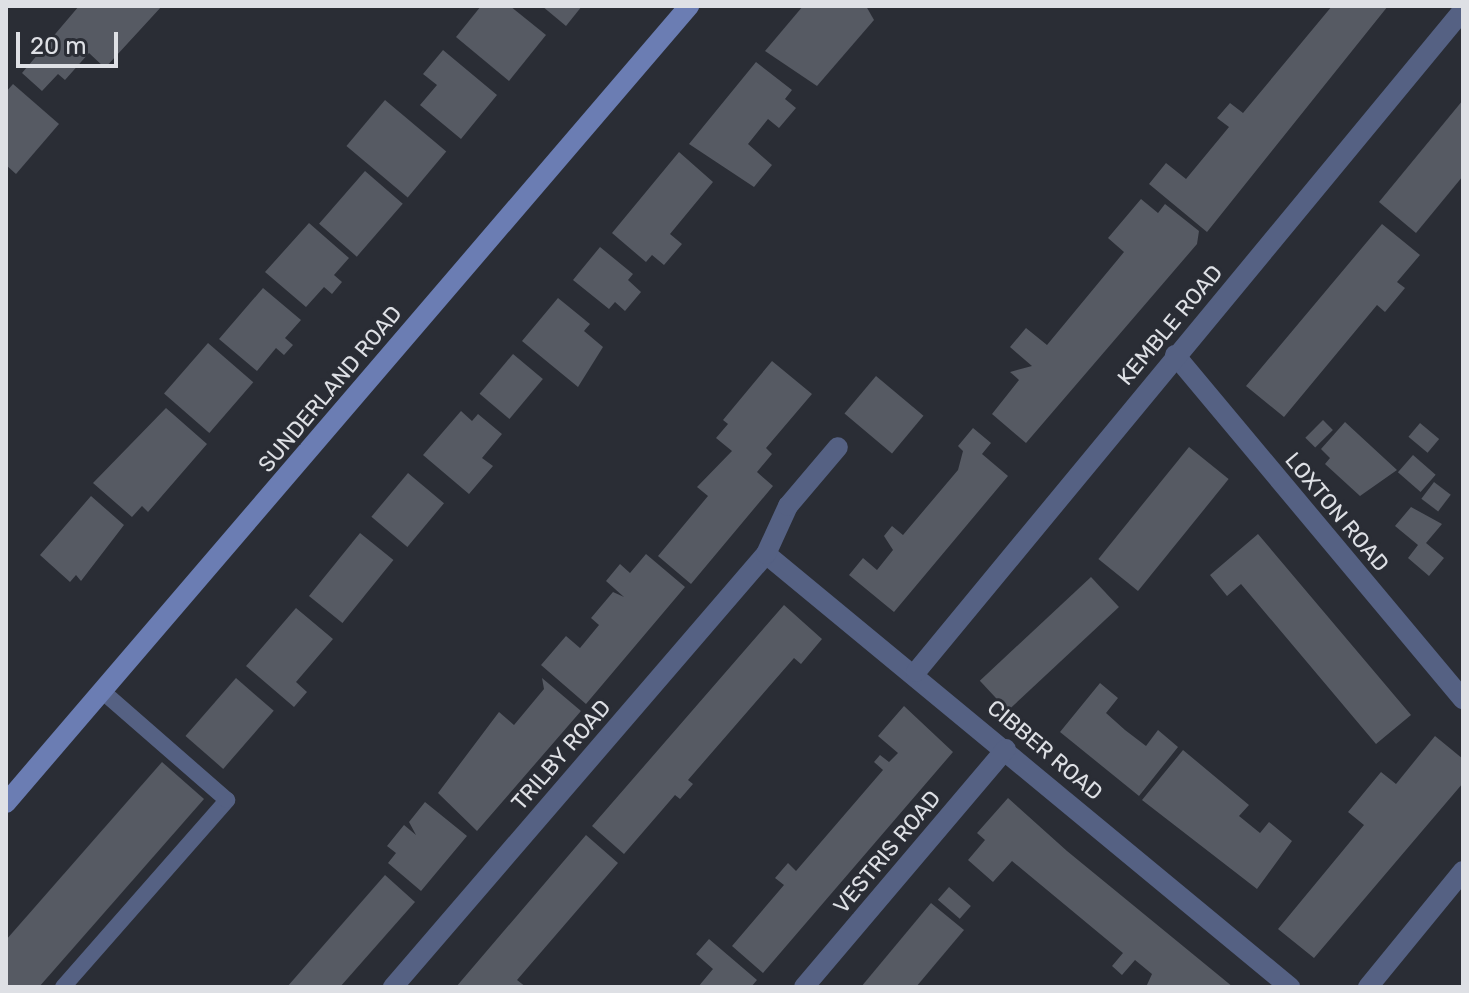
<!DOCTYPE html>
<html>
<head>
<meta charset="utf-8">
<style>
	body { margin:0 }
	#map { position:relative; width:1469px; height:993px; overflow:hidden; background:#2a2d35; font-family:Rubik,sans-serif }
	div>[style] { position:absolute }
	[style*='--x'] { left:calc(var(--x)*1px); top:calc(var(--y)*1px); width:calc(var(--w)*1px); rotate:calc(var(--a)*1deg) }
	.building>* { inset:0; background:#565a63; transform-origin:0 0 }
	.lane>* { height:16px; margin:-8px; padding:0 8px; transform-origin:8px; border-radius:8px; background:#556183 }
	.street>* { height:20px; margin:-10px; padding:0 10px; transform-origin:10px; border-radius:10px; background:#556183 }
	.secondary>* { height:20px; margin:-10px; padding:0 10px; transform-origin:10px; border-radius:10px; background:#6b7db3 }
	span { translate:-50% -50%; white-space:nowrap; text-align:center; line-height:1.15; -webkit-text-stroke:6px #2a2d35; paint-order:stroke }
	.street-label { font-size:22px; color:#dee0e5 }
	.frame { position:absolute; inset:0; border:8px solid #dee0e5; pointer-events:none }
	.scale { position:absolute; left:16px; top:32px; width:102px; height:36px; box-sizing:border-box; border:4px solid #dee0e5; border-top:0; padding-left:10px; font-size:24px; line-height:28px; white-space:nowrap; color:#dee0e5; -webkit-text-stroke:6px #2a2d35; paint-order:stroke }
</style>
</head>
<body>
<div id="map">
	<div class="building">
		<i style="clip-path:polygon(79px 6px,162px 6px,105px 68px,89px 53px,65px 80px,58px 74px,42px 91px,22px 73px)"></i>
		<i style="clip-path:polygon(481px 6px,510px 6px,546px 35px,509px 81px,456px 37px)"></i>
		<i style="clip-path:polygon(542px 6px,582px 6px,566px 26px)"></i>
		<i style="clip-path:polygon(803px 6px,866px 6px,874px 20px,817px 86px,765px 51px)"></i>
		<i style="clip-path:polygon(1332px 6px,1388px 6px,1207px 232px,1149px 184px,1166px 163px,1186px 179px,1229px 127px,1217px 118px,1230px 103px,1243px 113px)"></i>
		<i style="clip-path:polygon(443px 50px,497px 95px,461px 139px,420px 105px,437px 85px,423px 74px)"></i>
		<i style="clip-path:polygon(756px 62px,792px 90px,785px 99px,796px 108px,779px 128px,768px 119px,748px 144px,772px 165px,754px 187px,689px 144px)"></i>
		<i style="clip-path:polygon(13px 84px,59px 124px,16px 174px,6px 165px,6px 92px)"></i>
		<i style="left:385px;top:100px;width:80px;height:60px;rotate:40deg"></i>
		<i style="clip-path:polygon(1463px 100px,1463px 176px,1416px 233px,1379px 202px)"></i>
		<i style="clip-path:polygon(679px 152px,713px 182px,670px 234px,682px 244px,664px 265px,652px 255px,646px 262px,612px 233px)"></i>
		<i style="left:365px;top:171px;width:50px;height:70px;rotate:41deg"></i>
		<i style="clip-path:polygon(1141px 199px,1158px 213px,1165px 204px,1199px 231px,1197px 244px,1026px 443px,992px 414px,1019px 380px,1010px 372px,1032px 366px,1010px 347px,1026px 328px,1047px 345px,1124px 252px,1108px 238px)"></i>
		<i style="clip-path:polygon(309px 223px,349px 258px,334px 275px,342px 282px,332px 294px,324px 287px,306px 307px,265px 272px)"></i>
		<i style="clip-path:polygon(1382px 224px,1420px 255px,1397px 282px,1405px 288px,1385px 312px,1377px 305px,1284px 417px,1246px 386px)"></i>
		<i style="clip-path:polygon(600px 247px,633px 274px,628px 280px,641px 292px,625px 311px,615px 302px,609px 309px,573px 280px)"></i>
		<i style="clip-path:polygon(263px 288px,301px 320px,285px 338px,293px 345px,284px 355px,276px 348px,257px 371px,219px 339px)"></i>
		<i style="clip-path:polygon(558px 298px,590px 324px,584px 331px,603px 347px,578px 387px,522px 341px)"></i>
		<i style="left:208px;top:343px;width:60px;height:67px;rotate:41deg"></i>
		<i style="left:513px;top:354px;width:39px;height:52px;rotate:40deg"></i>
		<i style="clip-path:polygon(772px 361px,812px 394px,766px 448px,772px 454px,757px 472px,773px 486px,691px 584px,658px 556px,708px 496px,697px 487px,732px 451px,716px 438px,728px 424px,723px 420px)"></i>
		<i style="left:876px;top:376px;width:62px;height:49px;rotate:40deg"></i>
		<i style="clip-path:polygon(166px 408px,207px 444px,148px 512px,142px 506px,132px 517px,93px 483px)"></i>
		<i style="clip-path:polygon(461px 411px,472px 421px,478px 414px,502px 434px,482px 458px,493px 466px,469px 494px,423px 455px)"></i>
		<i style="left:1323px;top:420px;width:14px;height:25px;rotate:45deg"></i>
		<i style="clip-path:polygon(1345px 422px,1397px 470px,1360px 496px,1325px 464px,1330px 458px,1321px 449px)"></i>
		<i style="left:1420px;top:423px;width:25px;height:18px;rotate:40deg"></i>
		<i style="clip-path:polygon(973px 428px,991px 443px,982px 454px,1008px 476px,894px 612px,849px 575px,863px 558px,877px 570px,893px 550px,884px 536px,892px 526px,903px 535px,958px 470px,963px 451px,958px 446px)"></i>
		<i style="left:1189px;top:447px;width:51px;height:144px;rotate:39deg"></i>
		<i style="left:1413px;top:455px;width:30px;height:23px;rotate:41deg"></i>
		<i style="left:408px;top:473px;width:47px;height:57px;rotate:40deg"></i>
		<i style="left:1434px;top:482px;width:21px;height:21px;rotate:37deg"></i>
		<i style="clip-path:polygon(91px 496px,124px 525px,81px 581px,76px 575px,70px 582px,40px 555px)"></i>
		<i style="clip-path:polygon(1411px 507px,1442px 524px,1426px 543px,1444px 558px,1429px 576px,1408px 558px,1418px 545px,1395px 526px)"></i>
		<i style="left:360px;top:533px;width:43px;height:81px;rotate:39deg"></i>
		<i style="clip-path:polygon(1258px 534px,1411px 715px,1376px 744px,1241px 584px,1227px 596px,1210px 575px)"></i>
		<i style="clip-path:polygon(646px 554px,685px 587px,586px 704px,541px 665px,566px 636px,580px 648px,599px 625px,591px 618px,613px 592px,624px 597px,606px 581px,620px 564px,630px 573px)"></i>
		<i style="left:1091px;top:577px;width:41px;height:152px;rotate:47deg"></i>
		<i style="clip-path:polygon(784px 605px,822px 639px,801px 664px,794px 658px,688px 780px,693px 784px,680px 799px,675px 795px,624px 854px,592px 826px)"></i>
		<i style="clip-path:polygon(296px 608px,333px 639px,296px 682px,307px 692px,294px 707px,246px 666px)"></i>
		<i style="left:236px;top:678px;width:50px;height:77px;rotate:41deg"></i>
		<i style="clip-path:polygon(542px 678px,581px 711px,477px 831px,438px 793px,499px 712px,514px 725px,544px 689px)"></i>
		<i style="clip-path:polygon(1100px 683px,1118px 698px,1106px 713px,1125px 730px,1146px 746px,1158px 730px,1178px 747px,1139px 796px,1060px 732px)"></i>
		<i style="clip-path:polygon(904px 706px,953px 752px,763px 973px,732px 946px,784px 885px,775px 878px,788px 863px,796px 871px,883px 770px,874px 762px,880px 755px,889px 762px,898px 753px,878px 736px)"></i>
		<i style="clip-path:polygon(1435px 736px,1463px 759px,1463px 783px,1314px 958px,1278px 929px,1364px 825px,1348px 812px,1381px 772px,1396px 784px)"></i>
		<i style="clip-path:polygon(1183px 750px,1249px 805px,1239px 816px,1260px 833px,1269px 822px,1292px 841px,1257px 889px,1142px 800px)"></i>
		<i style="clip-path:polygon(162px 762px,204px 799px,39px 987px,6px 987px,6px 940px)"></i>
		<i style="clip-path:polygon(1008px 798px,1067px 851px,1233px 987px,1146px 987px,1152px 974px,1135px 960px,1122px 975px,1112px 966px,1123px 953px,1012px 861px,993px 882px,968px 860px,985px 840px,977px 833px)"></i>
		<i style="clip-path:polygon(425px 802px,467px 836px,421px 891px,388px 863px,396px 853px,387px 846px,404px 825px,416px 835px,409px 822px)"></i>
		<i style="clip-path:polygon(586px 835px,618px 863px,517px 980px,526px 987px,456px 987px)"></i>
		<i style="clip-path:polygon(385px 875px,415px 902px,340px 987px,287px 987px)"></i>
		<i style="left:949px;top:887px;width:29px;height:17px;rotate:41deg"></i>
		<i style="clip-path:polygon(931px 903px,964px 930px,916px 987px,861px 987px)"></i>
		<i style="clip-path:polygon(709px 939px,757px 980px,751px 987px,698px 987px,713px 969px,696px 954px)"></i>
	</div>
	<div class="lane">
		<i style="--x:63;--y:987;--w:249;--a:-48.7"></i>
		<i style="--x:227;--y:800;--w:166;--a:-138.9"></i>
	</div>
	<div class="street">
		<i style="--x:1175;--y:355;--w:449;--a:50.1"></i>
		<i style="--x:766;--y:554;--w:680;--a:39.57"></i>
		<i style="--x:916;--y:672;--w:859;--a:-50.43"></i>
		<i style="--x:393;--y:987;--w:572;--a:-49.26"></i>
		<i style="--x:766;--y:554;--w:53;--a:-65.4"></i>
		<i style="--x:788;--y:506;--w:77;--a:-49.7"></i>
		<i style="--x:804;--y:987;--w:312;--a:-49.7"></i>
		<i style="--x:1368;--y:987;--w:150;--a:-50.7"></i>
	</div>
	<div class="secondary">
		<i style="--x:6;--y:803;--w:1050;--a:-49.4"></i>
	</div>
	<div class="street-label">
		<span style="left:1170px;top:325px;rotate:-50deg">KEMBLE ROAD</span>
		<span style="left:330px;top:389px;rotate:-50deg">SUNDERLAND ROAD</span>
		<span style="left:1337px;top:512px;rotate:50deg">LOXTON ROAD</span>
		<span style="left:1045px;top:750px;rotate:40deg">CIBBER ROAD</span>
		<span style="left:561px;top:755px;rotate:-49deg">TRILBY ROAD</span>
		<span style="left:887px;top:852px;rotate:-50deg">VESTRIS ROAD</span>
	</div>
	<div class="frame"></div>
	<div class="scale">20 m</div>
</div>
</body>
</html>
